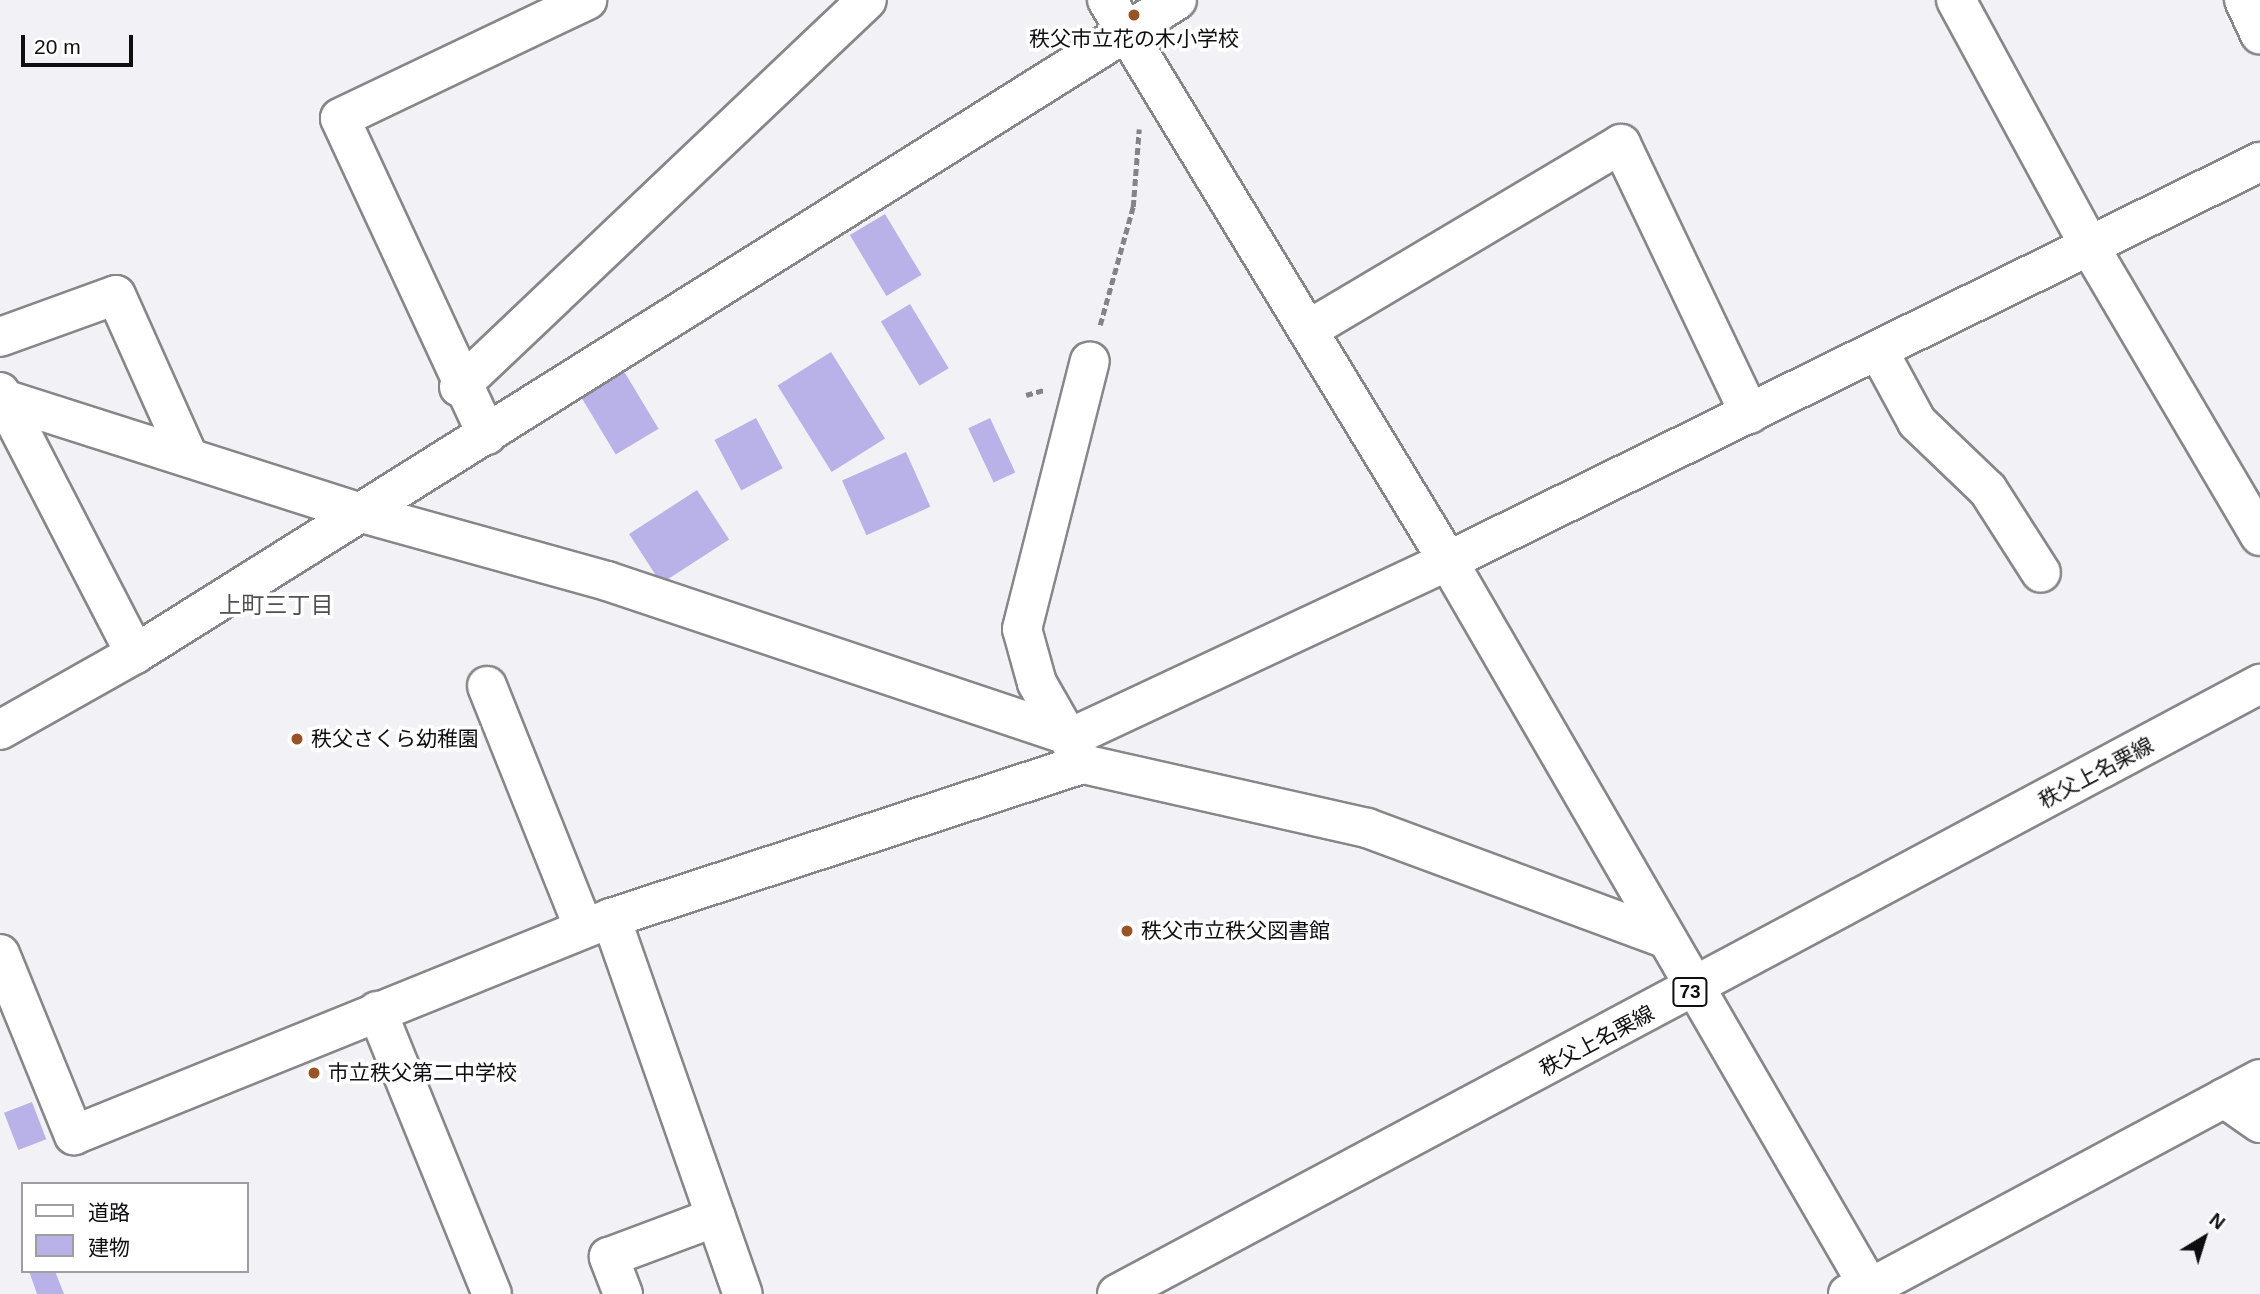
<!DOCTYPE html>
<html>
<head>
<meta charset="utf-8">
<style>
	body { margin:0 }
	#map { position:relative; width:2260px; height:1294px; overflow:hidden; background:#f2f2f6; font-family:Arial,"Noto Sans JP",sans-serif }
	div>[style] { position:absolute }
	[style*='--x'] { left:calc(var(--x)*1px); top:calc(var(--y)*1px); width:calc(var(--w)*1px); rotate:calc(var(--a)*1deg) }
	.building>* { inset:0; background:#b9b2e8; transform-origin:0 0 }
	.path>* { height:4.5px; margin-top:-2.25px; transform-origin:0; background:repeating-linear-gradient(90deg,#848386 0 7px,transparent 0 10.5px) }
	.roads { filter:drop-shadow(2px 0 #87878a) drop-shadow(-2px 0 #87878a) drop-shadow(0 2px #87878a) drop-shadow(0 -2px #87878a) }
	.minor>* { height:38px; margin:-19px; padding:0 19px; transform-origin:19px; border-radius:19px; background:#fff }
	.major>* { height:38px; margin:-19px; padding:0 19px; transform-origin:19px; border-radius:19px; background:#fff }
	.dots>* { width:19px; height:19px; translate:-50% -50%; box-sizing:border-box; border:4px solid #fff; border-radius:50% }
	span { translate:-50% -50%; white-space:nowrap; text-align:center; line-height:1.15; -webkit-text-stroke:7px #fff; paint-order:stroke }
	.shield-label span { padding:2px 5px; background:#fff; border:2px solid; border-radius:5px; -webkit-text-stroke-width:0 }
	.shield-label { font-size:19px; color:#0e0d0f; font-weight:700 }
	.poi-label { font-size:21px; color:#0e0d0f }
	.left { translate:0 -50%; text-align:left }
	.street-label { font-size:21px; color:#0e0d0f }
	.neighbourhood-label { font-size:23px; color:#505053 }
	.legend { position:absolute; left:21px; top:1182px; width:228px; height:91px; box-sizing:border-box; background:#fff; border:2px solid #9f9e9f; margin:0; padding:9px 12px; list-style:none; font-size:21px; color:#0e0d0f }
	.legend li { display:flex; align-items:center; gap:14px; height:35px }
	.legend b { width:35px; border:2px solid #9f9e9f }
	.north { position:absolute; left:2169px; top:1203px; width:70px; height:70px; -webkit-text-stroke:5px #fff; paint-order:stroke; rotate:38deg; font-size:19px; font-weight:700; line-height:28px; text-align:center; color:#0e0d0f }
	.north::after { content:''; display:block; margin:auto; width:24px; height:32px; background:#0e0d0f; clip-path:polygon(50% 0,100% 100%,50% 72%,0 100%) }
	.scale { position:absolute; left:21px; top:35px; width:112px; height:32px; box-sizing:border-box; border:4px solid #0e0d0f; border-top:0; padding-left:9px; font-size:21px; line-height:24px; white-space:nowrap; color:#0e0d0f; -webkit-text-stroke:5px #fff; paint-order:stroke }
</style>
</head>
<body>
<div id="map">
	<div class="building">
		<i style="left:885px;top:214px;width:71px;height:41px;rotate:59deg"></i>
		<i style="left:910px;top:304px;width:75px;height:34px;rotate:59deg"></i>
		<i style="left:831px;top:352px;width:102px;height:63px;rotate:58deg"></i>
		<i style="left:622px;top:368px;width:71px;height:50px;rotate:59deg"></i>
		<i style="left:756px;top:418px;width:57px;height:47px;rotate:62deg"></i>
		<i style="left:990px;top:418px;width:60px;height:24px;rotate:65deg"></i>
		<i style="left:906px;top:452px;width:60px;height:70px;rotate:66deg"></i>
		<i style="left:697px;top:490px;width:59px;height:81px;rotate:57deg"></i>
		<i style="left:32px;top:1102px;width:40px;height:30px;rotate:69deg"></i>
		<i style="clip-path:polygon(29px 1271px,55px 1271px,64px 1294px,37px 1294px)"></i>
	</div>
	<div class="path">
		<i style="--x:1100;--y:325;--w:123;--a:-74.4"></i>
		<i style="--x:1133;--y:207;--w:78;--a:-85.6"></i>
		<i style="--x:1026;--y:395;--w:18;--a:-16"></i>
	</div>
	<div class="roads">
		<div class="minor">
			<i style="--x:1107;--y:0;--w:657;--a:58.71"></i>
			<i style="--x:1448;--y:561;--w:847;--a:59.89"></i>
			<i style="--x:1956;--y:0;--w:283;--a:61.5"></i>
			<i style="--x:2091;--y:249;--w:333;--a:59.5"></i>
			<i style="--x:2244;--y:0;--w:38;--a:65"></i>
			<i style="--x:1308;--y:330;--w:364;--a:-30.7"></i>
			<i style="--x:1621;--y:144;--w:299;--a:64.5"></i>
			<i style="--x:0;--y:337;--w:123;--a:-19.9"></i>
			<i style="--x:116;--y:295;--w:176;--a:65.9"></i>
			<i style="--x:1879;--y:352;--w:80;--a:61.5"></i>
			<i style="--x:1917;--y:422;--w:98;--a:43.8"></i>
			<i style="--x:1988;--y:490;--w:98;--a:57.4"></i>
			<i style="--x:459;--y:387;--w:562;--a:-43.49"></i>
			<i style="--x:0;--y:392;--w:295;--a:62.7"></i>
			<i style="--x:4;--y:399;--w:376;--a:17.7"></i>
			<i style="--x:362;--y:513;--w:254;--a:15.5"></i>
			<i style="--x:607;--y:581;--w:490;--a:18.5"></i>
			<i style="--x:1072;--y:737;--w:415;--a:-25.1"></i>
			<i style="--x:1448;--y:561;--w:905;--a:-26.17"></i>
			<i style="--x:487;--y:435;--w:349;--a:-114.9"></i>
			<i style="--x:340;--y:118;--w:274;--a:-25.5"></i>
			<i style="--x:487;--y:686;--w:261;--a:68.2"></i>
			<i style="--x:0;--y:730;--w:155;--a:-29.4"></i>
			<i style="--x:135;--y:654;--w:1230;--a:-32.11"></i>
			<i style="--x:1083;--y:764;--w:291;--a:12.7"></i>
			<i style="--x:1367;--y:828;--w:317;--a:20.3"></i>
			<i style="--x:611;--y:918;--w:398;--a:70.7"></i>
			<i style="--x:0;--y:954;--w:196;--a:67.8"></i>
			<i style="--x:74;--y:1135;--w:579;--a:-22"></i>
			<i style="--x:611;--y:918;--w:496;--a:-18.1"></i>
			<i style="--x:1083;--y:764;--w:93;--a:-119.6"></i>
			<i style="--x:1037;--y:683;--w:56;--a:-105.5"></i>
			<i style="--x:1022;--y:629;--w:276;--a:-75.8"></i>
			<i style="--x:377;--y:1011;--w:305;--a:67.9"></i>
			<i style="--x:2224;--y:1098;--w:44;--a:34.8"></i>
			<i style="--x:623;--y:1294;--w:40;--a:-111"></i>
			<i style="--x:609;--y:1257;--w:114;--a:-20.5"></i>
			<i style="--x:1848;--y:1294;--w:23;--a:-15"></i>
			<i style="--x:1870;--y:1288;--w:442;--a:-28.2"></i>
		</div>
		<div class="major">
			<i style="--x:1117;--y:1294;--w:1296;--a:-28.09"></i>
		</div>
	</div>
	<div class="dots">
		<i style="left:1134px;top:15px;background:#985327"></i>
		<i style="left:297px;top:739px;background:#985327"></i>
		<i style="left:1127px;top:931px;background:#985327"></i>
		<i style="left:314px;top:1073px;background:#985327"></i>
	</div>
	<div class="shield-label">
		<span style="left:1690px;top:992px">73</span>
	</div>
	<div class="poi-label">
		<span style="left:1134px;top:39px">秩父市立花の木小学校</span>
		<span class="left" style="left:311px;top:739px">秩父さくら幼稚園</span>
		<span class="left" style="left:1141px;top:931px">秩父市立秩父図書館</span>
		<span class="left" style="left:328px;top:1073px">市立秩父第二中学校</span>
	</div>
	<div class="street-label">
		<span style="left:2096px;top:773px;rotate:-28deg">秩父上名栗線</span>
		<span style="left:1597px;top:1041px;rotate:-28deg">秩父上名栗線</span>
	</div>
	<div class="neighbourhood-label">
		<span style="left:276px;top:605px">上町三丁目</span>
	</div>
	<ul class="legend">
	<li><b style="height:9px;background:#fff"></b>道路</li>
	<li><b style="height:19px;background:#b9b2e8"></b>建物</li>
	</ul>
	<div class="north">N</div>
	<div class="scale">20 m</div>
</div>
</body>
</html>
